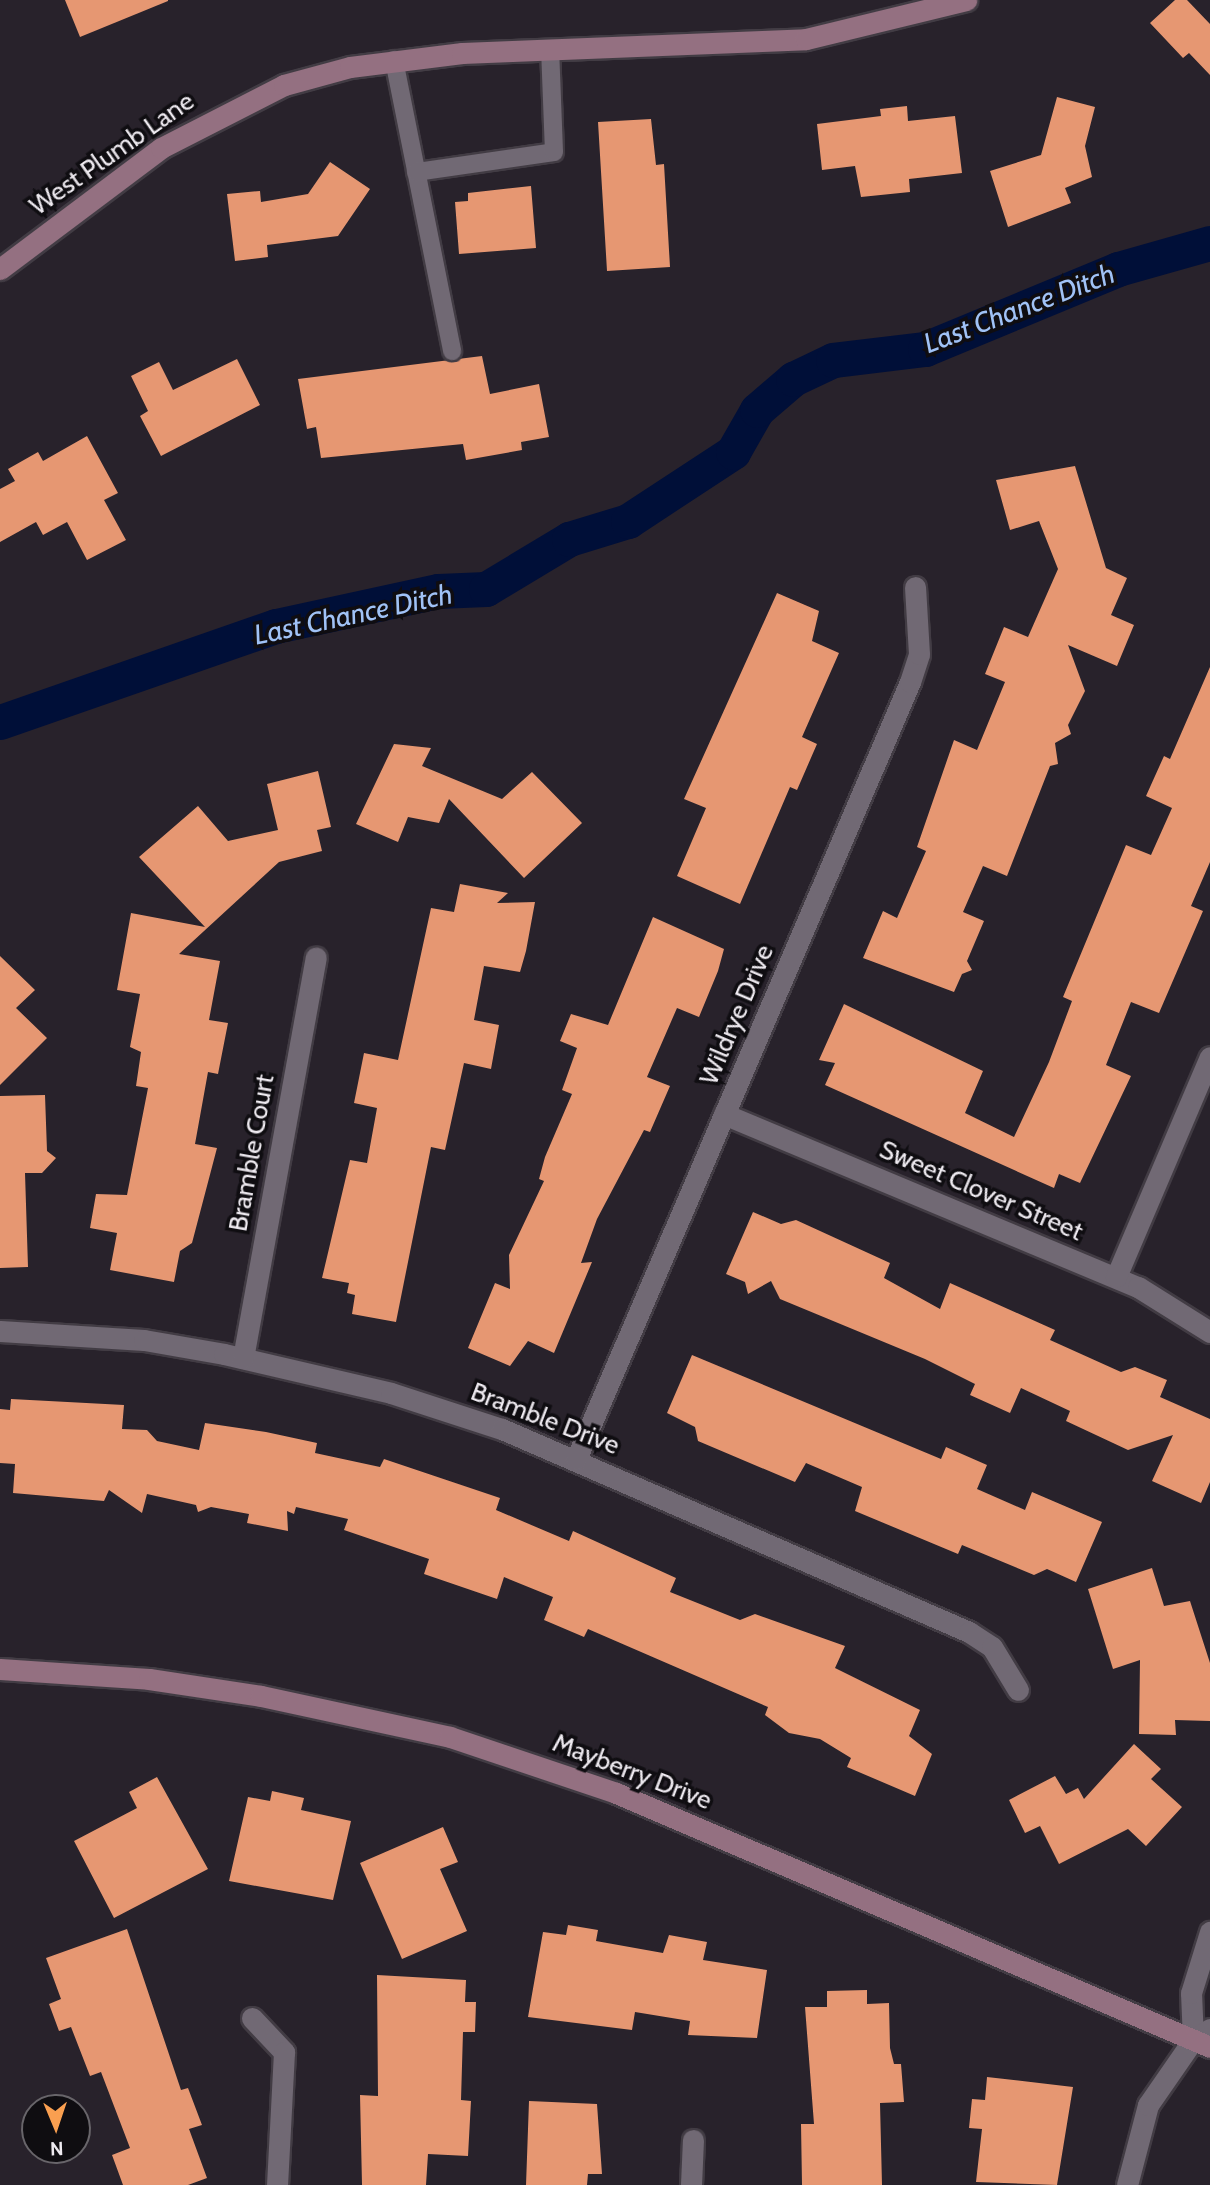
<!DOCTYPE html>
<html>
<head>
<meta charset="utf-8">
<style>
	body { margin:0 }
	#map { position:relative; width:1210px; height:2185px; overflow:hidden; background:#28222b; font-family:Cabin,sans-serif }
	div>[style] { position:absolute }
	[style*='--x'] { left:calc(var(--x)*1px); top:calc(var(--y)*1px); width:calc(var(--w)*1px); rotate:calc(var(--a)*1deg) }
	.canal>* { height:35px; margin:-17.5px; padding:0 17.5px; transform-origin:17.5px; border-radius:17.5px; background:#000f38 }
	.building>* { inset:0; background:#e69772 }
	.roads { filter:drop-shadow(2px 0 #423c44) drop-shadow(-2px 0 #423c44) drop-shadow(0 2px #423c44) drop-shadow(0 -2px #423c44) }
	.lane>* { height:18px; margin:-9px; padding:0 9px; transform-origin:9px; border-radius:9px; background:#716974 }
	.street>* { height:21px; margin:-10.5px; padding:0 10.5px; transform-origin:10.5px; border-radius:10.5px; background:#716974 }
	.secondary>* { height:21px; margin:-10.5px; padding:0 10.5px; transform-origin:10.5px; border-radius:10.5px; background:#947081 }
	span { translate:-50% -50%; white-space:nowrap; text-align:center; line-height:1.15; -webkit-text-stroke:7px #0f0d11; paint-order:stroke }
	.street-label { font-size:26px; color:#eeeaf0 }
	.water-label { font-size:28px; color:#a0c2f6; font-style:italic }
	.north { position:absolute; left:21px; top:2094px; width:70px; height:70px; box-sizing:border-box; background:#0f0d11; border:2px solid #68656a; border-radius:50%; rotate:178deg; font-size:19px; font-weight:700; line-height:28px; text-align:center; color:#eeeaf0 }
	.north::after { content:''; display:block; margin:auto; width:24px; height:32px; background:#fa9f50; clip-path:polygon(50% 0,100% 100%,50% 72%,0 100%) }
</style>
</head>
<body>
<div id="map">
	<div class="canal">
		<i style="--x:0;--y:722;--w:292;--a:-19.2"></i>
		<i style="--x:276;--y:626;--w:166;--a:-12.2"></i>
		<i style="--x:438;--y:591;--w:48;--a:-2.4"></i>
		<i style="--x:486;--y:589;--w:97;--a:-31.1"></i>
		<i style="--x:569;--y:539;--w:62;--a:-17"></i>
		<i style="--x:628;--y:521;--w:126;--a:-33.3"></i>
		<i style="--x:733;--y:452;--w:48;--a:-60.3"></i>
		<i style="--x:757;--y:410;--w:48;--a:-40.7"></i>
		<i style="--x:793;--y:379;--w:44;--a:-25.4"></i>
		<i style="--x:833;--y:360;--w:93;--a:-6.8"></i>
		<i style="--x:925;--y:349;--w:209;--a:-22.5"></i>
		<i style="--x:1118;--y:269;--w:96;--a:-15.8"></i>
	</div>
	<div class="building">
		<i style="clip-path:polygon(65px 0,168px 0,168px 1px,80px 37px)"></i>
		<i style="clip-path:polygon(1175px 0,1187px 0,1210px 24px,1210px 75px,1189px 53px,1183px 58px,1150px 23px)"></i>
		<i style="clip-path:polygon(1057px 97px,1095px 107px,1085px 146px,1092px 177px,1065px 188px,1071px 203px,1008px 227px,990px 171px,1041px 155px)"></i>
		<i style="clip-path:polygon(907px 106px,908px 121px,955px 116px,962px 173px,909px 179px,910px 192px,861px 197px,855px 166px,822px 170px,817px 124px,881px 116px,880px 109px)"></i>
		<i style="clip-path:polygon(651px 119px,656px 165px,664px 164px,670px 267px,607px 271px,598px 122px)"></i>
		<i style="clip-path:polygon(330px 162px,370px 189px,338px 236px,267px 245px,268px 257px,235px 261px,227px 194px,260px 191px,261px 202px,308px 194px)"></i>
		<i style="clip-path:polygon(531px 186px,536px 248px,459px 254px,455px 202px,468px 201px,468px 193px)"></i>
		<i style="clip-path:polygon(482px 356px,490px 394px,539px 384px,549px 437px,521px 442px,522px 450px,466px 460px,463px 444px,321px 458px,316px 427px,307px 429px,298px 379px)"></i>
		<i style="clip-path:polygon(237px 359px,260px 405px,161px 456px,140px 416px,148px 411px,131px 376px,159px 362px,173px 390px)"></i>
		<i style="clip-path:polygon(87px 436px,118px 493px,104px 500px,126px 540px,87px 560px,67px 522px,43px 535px,36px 522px,0 542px,0 489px,15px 481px,8px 469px,38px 452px,43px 461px)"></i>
		<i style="clip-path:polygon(1075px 466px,1106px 568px,1127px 578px,1111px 615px,1134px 625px,1117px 666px,1068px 645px,1085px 691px,1068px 725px,1071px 734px,1055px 743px,1058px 764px,1050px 766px,1007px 876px,983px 866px,963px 912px,984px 921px,967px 961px,972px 970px,962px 974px,954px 992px,863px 958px,883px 911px,897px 918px,926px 851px,917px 847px,954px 740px,977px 750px,1005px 682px,985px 674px,1004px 627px,1028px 637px,1058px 569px,1039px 521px,1010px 530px,996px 480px)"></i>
		<i style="clip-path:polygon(777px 593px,819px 611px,812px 641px,839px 653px,802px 737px,817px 744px,797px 790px,790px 787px,740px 904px,677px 876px,706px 808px,684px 799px)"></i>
		<i style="clip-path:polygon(1210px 667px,1210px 862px,1191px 906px,1203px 911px,1159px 1013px,1131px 1002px,1106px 1065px,1131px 1076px,1080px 1183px,1059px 1174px,1054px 1188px,825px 1085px,835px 1063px,819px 1060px,844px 1004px,983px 1071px,965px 1113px,1014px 1137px,1049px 1062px,1072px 1001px,1063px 997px,1126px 845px,1151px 855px,1172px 808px,1146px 796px,1164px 756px,1170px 759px)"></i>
		<i style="clip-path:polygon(394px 744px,431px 748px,422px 766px,502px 799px,532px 772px,582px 823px,524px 878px,449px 799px,439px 823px,408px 817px,398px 842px,356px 824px)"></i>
		<i style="clip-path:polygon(318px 771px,331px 827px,317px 830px,322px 851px,279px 862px,179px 954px,220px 961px,209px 1020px,228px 1023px,218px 1074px,208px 1072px,195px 1144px,217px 1148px,192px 1243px,180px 1251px,174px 1282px,110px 1270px,117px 1233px,90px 1228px,96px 1194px,127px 1195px,148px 1088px,136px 1086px,141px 1052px,130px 1047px,140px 994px,117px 990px,131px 913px,205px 927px,139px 857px,198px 806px,228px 841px,278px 830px,267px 784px)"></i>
		<i style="clip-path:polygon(460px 884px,508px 893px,497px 903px,535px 902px,526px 951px,520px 972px,484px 966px,474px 1020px,499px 1025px,491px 1069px,464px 1063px,445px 1150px,431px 1147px,396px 1322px,352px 1314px,355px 1295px,347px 1293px,349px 1283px,322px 1278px,350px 1160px,367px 1163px,377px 1108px,354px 1103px,364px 1053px,398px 1060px,431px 908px,454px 912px)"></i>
		<i style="clip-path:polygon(653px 917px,724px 949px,718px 971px,699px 1017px,677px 1008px,647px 1077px,670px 1086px,650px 1132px,644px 1130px,597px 1219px,581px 1263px,592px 1262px,554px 1353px,528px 1341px,510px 1366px,468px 1348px,495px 1283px,510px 1289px,509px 1255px,544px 1181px,539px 1179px,545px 1157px,572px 1094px,562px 1090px,577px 1048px,560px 1041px,571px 1014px,608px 1025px)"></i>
		<i style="clip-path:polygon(0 956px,35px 990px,16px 1008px,47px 1038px,0 1085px)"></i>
		<i style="clip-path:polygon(45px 1095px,47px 1151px,56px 1158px,42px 1173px,25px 1173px,28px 1267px,0 1268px,0 1096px)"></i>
		<i style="clip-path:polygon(753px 1212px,781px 1224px,796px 1220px,890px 1263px,884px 1278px,940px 1309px,950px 1283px,1055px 1330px,1050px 1340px,1121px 1372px,1135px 1367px,1167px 1380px,1160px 1397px,1210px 1419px,1210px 1482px,1201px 1503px,1152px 1481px,1173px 1435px,1128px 1450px,1066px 1421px,1070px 1411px,1021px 1388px,1010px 1413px,970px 1395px,975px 1384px,925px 1359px,780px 1299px,771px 1281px,748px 1294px,745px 1282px,726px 1274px)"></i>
		<i style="clip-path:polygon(692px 1355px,941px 1459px,946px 1447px,987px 1465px,977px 1489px,1025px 1510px,1032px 1492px,1102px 1522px,1076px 1582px,1047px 1569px,1034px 1575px,962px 1545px,958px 1554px,855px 1511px,862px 1487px,806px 1463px,795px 1482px,698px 1441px,695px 1427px,667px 1413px)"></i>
		<i style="clip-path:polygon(11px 1399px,124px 1405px,122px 1429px,147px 1430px,157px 1441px,199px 1450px,205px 1423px,266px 1432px,317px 1443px,315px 1453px,380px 1467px,384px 1459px,500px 1498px,496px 1510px,569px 1541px,573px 1531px,676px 1578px,670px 1592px,740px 1620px,755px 1614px,845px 1646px,835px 1668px,920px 1710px,909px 1736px,932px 1754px,915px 1796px,847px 1767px,851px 1758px,820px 1739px,789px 1733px,765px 1715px,768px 1707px,588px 1629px,584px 1637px,544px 1620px,553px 1597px,504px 1577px,497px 1599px,424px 1574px,429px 1559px,344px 1530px,348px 1519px,296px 1507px,294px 1514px,287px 1511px,288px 1531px,247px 1523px,249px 1514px,211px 1507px,198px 1512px,196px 1505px,147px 1494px,142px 1513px,109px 1490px,104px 1501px,13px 1493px,15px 1464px,0 1463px,0 1409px,10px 1410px)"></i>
		<i style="clip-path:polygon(1152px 1568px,1164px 1606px,1190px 1601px,1210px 1663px,1210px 1721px,1175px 1720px,1176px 1735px,1139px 1734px,1140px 1660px,1113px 1669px,1088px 1589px)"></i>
		<i style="clip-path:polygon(1134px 1744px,1161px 1769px,1151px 1779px,1182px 1807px,1146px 1846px,1128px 1829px,1059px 1864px,1040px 1826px,1025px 1833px,1009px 1800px,1055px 1776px,1066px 1794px,1078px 1788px,1084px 1799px)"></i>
		<i style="clip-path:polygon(157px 1777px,208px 1869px,114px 1918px,74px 1841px,137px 1808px,129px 1792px)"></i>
		<i style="clip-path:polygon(272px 1791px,304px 1798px,301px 1810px,351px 1821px,333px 1900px,229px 1881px,248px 1797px,270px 1801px)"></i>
		<i style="clip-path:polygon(443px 1827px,458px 1862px,440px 1869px,467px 1931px,402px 1959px,360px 1863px)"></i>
		<i style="clip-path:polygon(568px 1925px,598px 1930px,596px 1941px,663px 1953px,669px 1935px,707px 1942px,703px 1960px,767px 1970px,757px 2038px,688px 2035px,690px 2021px,635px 2012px,632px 2030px,528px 2017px,543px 1932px,566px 1935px)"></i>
		<i style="clip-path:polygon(127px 1929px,181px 2090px,188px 2088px,202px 2125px,189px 2129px,207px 2178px,188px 2185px,123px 2185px,112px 2155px,130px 2148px,101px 2072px,90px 2076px,71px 2027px,59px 2031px,49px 2004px,61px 1999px,46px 1958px)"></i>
		<i style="clip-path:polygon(377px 1975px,466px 1980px,465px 2002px,476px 2002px,475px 2032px,463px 2032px,461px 2100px,471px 2101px,468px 2156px,428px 2154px,426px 2185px,362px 2185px,360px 2095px,378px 2096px)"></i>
		<i style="clip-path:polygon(867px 1990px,867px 2004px,889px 2003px,890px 2048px,894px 2064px,901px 2064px,904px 2102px,880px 2103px,882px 2185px,802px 2185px,801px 2124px,814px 2124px,805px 2007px,827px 2007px,827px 1991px)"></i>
		<i style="clip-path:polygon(987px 2077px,1073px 2087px,1057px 2185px,976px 2182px,982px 2129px,969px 2128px,972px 2099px,985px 2100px)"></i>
		<i style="clip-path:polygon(529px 2101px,597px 2104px,602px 2174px,588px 2174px,587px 2185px,526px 2185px)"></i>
	</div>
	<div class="roads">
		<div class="lane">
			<i style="--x:394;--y:60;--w:297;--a:78.7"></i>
			<i style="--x:416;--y:172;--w:139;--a:-8.2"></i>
			<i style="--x:554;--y:152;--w:103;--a:-92.2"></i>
		</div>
		<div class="street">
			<i style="--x:724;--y:1114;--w:449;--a:22.7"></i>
			<i style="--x:1138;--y:1287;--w:85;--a:32"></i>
			<i style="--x:1116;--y:1277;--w:239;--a:-66.9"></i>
			<i style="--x:0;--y:1331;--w:144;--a:3.6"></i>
			<i style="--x:144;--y:1340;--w:81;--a:9.9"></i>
			<i style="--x:224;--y:1354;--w:171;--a:13.1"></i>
			<i style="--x:391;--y:1393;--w:117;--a:18"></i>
			<i style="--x:502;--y:1429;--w:509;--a:23.49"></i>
			<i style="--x:969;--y:1632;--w:27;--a:33"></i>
			<i style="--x:992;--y:1647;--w:50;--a:58.8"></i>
			<i style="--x:243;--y:1358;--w:407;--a:-79.7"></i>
			<i style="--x:576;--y:1459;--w:846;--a:-66.74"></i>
			<i style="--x:910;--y:682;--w:29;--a:-72"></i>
			<i style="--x:919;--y:654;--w:67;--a:-93.4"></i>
			<i style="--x:252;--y:2018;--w:47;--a:46.7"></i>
			<i style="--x:284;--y:2052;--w:133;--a:93"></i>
			<i style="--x:1193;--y:2040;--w:47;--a:-92.4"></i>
			<i style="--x:1191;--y:1993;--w:64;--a:-72.7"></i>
			<i style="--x:691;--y:2185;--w:45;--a:-87.5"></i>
			<i style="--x:1127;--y:2185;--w:83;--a:-75.3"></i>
			<i style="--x:1148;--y:2105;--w:79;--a:-55.3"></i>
			<i style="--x:1193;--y:2040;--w:20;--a:-33"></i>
		</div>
		<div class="secondary">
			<i style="--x:0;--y:269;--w:201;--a:-36.9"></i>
			<i style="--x:161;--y:148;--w:138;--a:-27.1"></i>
			<i style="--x:284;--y:85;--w:68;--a:-15.3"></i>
			<i style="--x:350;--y:67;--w:113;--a:-7.1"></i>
			<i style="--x:462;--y:53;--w:344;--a:-2.3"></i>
			<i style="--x:806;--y:39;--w:165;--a:-13.7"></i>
			<i style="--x:0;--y:1669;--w:149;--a:3.8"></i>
			<i style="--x:149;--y:1679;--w:113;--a:8.6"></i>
			<i style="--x:261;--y:1696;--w:193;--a:12.2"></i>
			<i style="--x:450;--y:1737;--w:175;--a:18.6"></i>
			<i style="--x:616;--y:1793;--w:646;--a:23.15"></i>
		</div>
	</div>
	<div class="street-label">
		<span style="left:112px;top:154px;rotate:-35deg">West Plumb Lane</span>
		<span style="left:737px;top:1015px;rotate:-67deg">Wildrye Drive</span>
		<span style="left:252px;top:1153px;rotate:-80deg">Bramble Court</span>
		<span style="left:981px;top:1191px;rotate:23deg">Sweet Clover Street</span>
		<span style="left:545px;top:1419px;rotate:21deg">Bramble Drive</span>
		<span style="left:632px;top:1772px;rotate:21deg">Mayberry Drive</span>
	</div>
	<div class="water-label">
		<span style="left:1019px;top:308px;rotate:-21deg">Last Chance Ditch</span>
		<span style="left:353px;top:614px;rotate:-12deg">Last Chance Ditch</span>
	</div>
	<div class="north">N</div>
</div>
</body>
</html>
